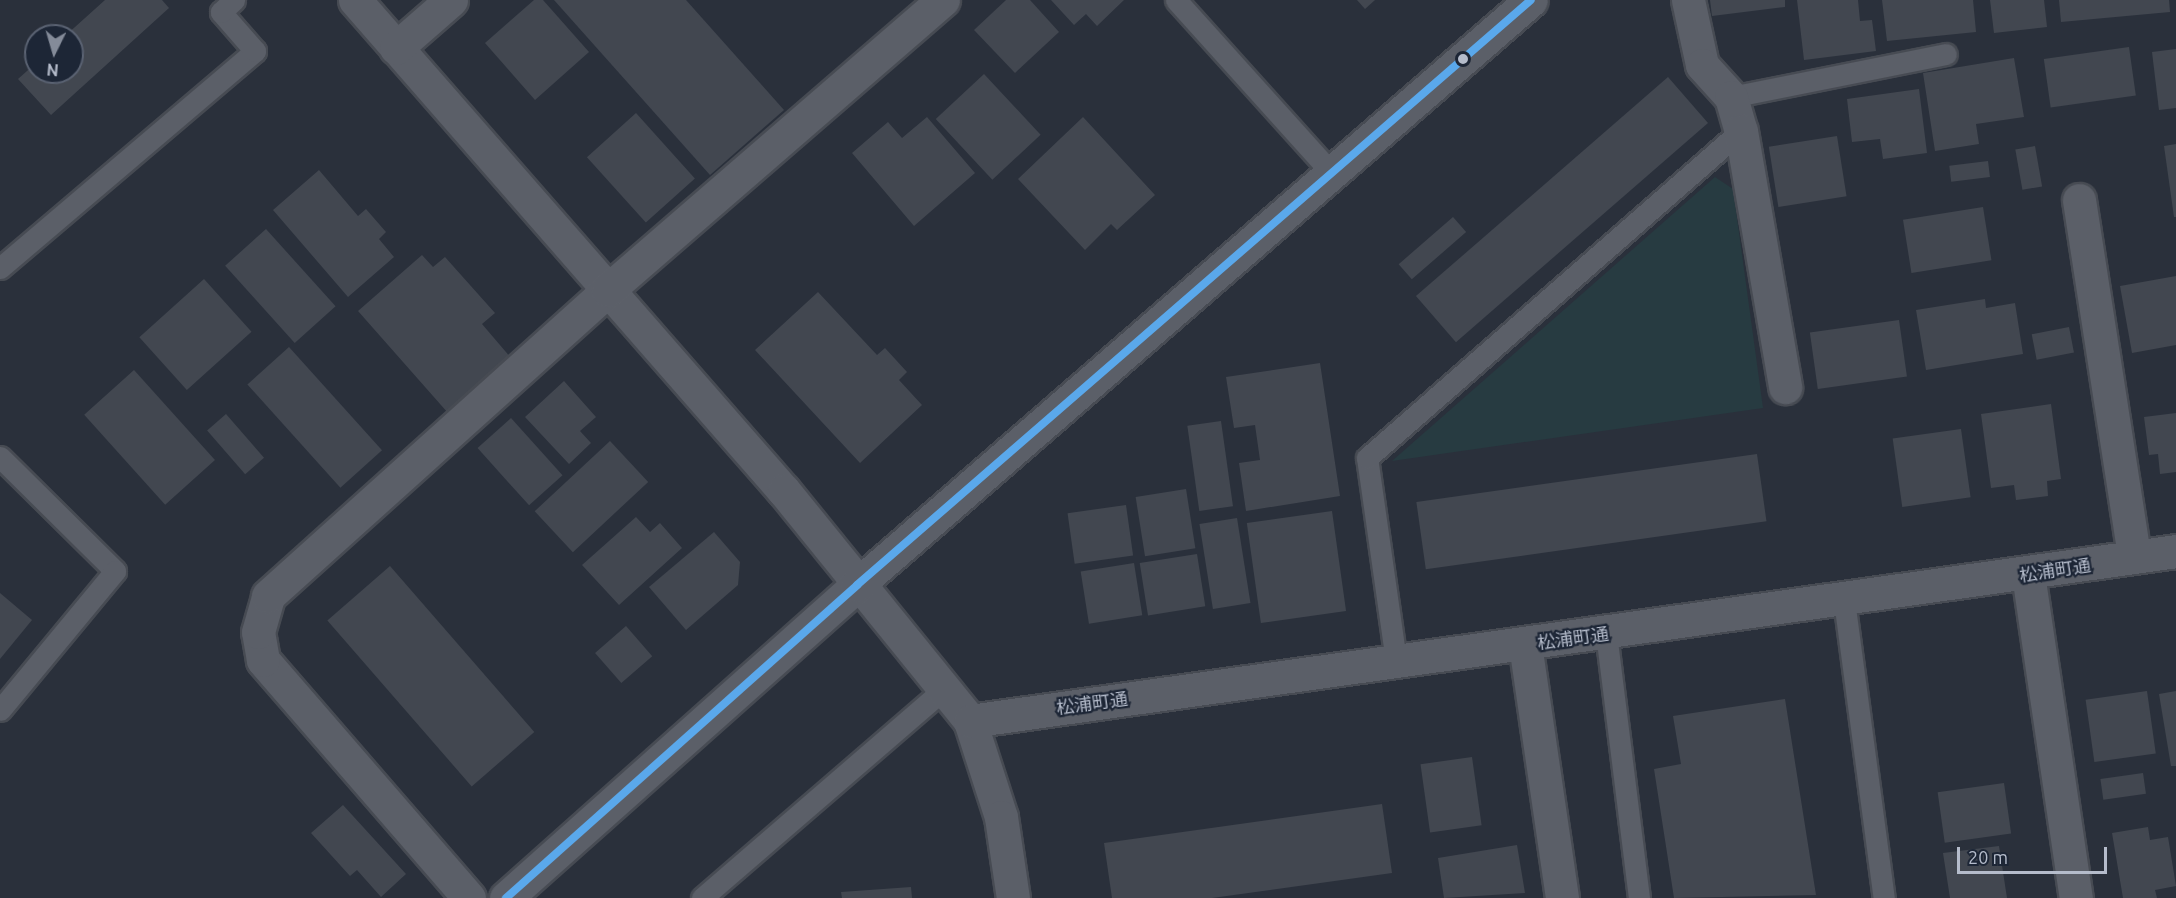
<!DOCTYPE html>
<html>
<head>
<meta charset="utf-8">
<style>
	body { margin:0 }
	#map { position:relative; width:2176px; height:898px; overflow:hidden; background:#2a303b; font-family:Ubuntu,"Noto Sans JP",sans-serif }
	div>[style] { position:absolute }
	[style*='--x'] { left:calc(var(--x)*1px); top:calc(var(--y)*1px); width:calc(var(--w)*1px); rotate:calc(var(--a)*1deg) }
	.green>* { inset:0; background:#273b41 }
	.building>* { inset:0; background:#424750; transform-origin:0 0 }
	.roads { filter:drop-shadow(2px 0 #474b53) drop-shadow(-2px 0 #474b53) drop-shadow(0 2px #474b53) drop-shadow(0 -2px #474b53) }
	.service>* { height:21px; margin:-10.5px; padding:0 10.5px; transform-origin:10.5px; border-radius:10.5px; background:#5b5f68 }
	.minor>* { height:33px; margin:-16.5px; padding:0 16.5px; transform-origin:16.5px; border-radius:16.5px; background:#5b5f68 }
	.tertiary>* { height:33px; margin:-16.5px; padding:0 16.5px; transform-origin:16.5px; border-radius:16.5px; background:#5b5f68 }
	.bus-1>* { height:8px; margin:-4px; padding:0 4px; transform-origin:4px; border-radius:4px; background:#5aa8eb }
	.dots>* { width:16px; height:16px; translate:-50% -50%; box-sizing:border-box; border:3px solid #1d2636; border-radius:50% }
	span { translate:-50% -50%; white-space:nowrap; text-align:center; line-height:1.15; -webkit-text-stroke:4.5px #1d2636; paint-order:stroke }
	.street-label { font-size:18px; color:#b5bccb }
	.north { position:absolute; left:24px; top:24px; width:60px; height:60px; box-sizing:border-box; background:#1d2636; border:2px solid #5a6272; border-radius:50%; rotate:185deg; font-size:16px; font-weight:700; line-height:24px; text-align:center; color:#b5bccb }
	.north::after { content:''; display:block; margin:auto; width:21px; height:27px; background:#848b99; clip-path:polygon(50% 0,100% 100%,50% 72%,0 100%) }
	.scale { position:absolute; left:1957px; top:847px; width:150px; height:27px; box-sizing:border-box; border:3px solid #b5bccb; border-top:0; padding-left:8px; font-size:18px; line-height:21px; white-space:nowrap; color:#b5bccb; -webkit-text-stroke:4px #1d2636; paint-order:stroke }
</style>
</head>
<body>
<div id="map">
	<div class="green">
		<i style="clip-path:polygon(1715px 177px,1733px 189px,1763px 408px,1392px 461px)"></i>
	</div>
	<div class="building">
		<i style="clip-path:polygon(105px 0,162px 0,169px 8px,51px 115px,18px 79px,36px 63px,36px 72px,72px 72px,72px 36px,65px 36px)"></i>
		<i style="clip-path:polygon(534px 0,543px 0,589px 52px,535px 100px,485px 43px)"></i>
		<i style="clip-path:polygon(554px 0,686px 0,784px 110px,710px 175px)"></i>
		<i style="clip-path:polygon(1006px 0,1030px 0,1059px 32px,1015px 73px,974px 30px)"></i>
		<i style="clip-path:polygon(1051px 0,1124px 0,1097px 26px,1086px 14px,1074px 25px)"></i>
		<i style="clip-path:polygon(1357px 0,1375px 0,1365px 9px)"></i>
		<i style="clip-path:polygon(1710px 0,1785px 0,1785px 7px,1712px 16px)"></i>
		<i style="clip-path:polygon(1797px 0,1858px 0,1860px 21px,1872px 20px,1876px 51px,1804px 60px)"></i>
		<i style="clip-path:polygon(1882px 0,1973px 0,1976px 32px,1887px 41px)"></i>
		<i style="clip-path:polygon(1990px 0,2044px 0,2047px 27px,1994px 33px)"></i>
		<i style="clip-path:polygon(2059px 0,2169px 0,2170px 12px,2061px 22px)"></i>
		<i style="left:2129px;top:47px;width:49px;height:86px;rotate:82deg"></i>
		<i style="clip-path:polygon(2176px 49px,2176px 108px,2159px 110px,2152px 52px)"></i>
		<i style="clip-path:polygon(2014px 58px,2024px 117px,1976px 124px,1979px 144px,1935px 151px,1923px 73px)"></i>
		<i style="left:984px;top:74px;width:83px;height:66px;rotate:47deg"></i>
		<i style="left:1668px;top:77px;width:61px;height:334px;rotate:49deg"></i>
		<i style="clip-path:polygon(1919px 89px,1927px 153px,1883px 159px,1880px 139px,1852px 142px,1847px 99px)"></i>
		<i style="left:636px;top:113px;width:88px;height:66px;rotate:48deg"></i>
		<i style="clip-path:polygon(927px 117px,975px 173px,914px 226px,852px 153px,888px 122px,902px 138px)"></i>
		<i style="clip-path:polygon(1083px 117px,1155px 195px,1117px 230px,1111px 224px,1085px 250px,1018px 179px)"></i>
		<i style="left:1837px;top:136px;width:61px;height:69px;rotate:81deg"></i>
		<i style="clip-path:polygon(2176px 144px,2176px 217px,2174px 217px,2164px 146px)"></i>
		<i style="left:2035px;top:146px;width:41px;height:20px;rotate:80deg"></i>
		<i style="left:1988px;top:161px;width:16px;height:39px;rotate:83deg"></i>
		<i style="clip-path:polygon(319px 170px,358px 216px,366px 209px,386px 232px,379px 239px,394px 257px,348px 297px,273px 210px)"></i>
		<i style="left:1983px;top:207px;width:54px;height:81px;rotate:81deg"></i>
		<i style="left:1453px;top:217px;width:20px;height:72px;rotate:49deg"></i>
		<i style="left:266px;top:229px;width:104px;height:55px;rotate:48deg"></i>
		<i style="clip-path:polygon(422px 255px,433px 267px,445px 257px,495px 313px,482px 324px,511px 358px,448px 413px,358px 311px)"></i>
		<i style="clip-path:polygon(2176px 276px,2176px 345px,2132px 353px,2120px 286px)"></i>
		<i style="left:204px;top:279px;width:71px;height:87px;rotate:48deg"></i>
		<i style="clip-path:polygon(818px 292px,877px 355px,885px 348px,907px 372px,899px 380px,922px 405px,860px 463px,755px 350px)"></i>
		<i style="clip-path:polygon(1985px 299px,1986px 308px,2015px 303px,2023px 354px,1926px 370px,1916px 310px)"></i>
		<i style="left:1899px;top:320px;width:57px;height:90px;rotate:82deg"></i>
		<i style="left:2069px;top:327px;width:26px;height:38px;rotate:79deg"></i>
		<i style="left:289px;top:347px;width:139px;height:56px;rotate:48deg"></i>
		<i style="clip-path:polygon(1320px 363px,1340px 496px,1246px 511px,1239px 463px,1260px 460px,1255px 425px,1234px 428px,1226px 377px)"></i>
		<i style="left:134px;top:370px;width:121px;height:67px;rotate:48deg"></i>
		<i style="clip-path:polygon(564px 381px,596px 417px,580px 431px,591px 443px,569px 464px,525px 417px)"></i>
		<i style="clip-path:polygon(2051px 404px,2061px 479px,2047px 481px,2048px 496px,2016px 500px,2014px 485px,1991px 488px,1981px 414px)"></i>
		<i style="clip-path:polygon(2176px 413px,2176px 472px,2160px 474px,2158px 454px,2149px 455px,2144px 417px)"></i>
		<i style="left:226px;top:414px;width:58px;height:25px;rotate:49deg"></i>
		<i style="left:511px;top:418px;width:77px;height:45px;rotate:48deg"></i>
		<i style="left:1221px;top:421px;width:86px;height:34px;rotate:82deg"></i>
		<i style="left:1961px;top:429px;width:69px;height:69px;rotate:82deg"></i>
		<i style="left:610px;top:441px;width:56px;height:103px;rotate:47deg"></i>
		<i style="left:1757px;top:454px;width:68px;height:344px;rotate:82deg"></i>
		<i style="left:1186px;top:489px;width:60px;height:51px;rotate:81deg"></i>
		<i style="left:1126px;top:505px;width:51px;height:59px;rotate:82deg"></i>
		<i style="left:1332px;top:511px;width:101px;height:86px;rotate:82deg"></i>
		<i style="clip-path:polygon(636px 517px,650px 532px,660px 523px,682px 548px,619px 605px,582px 565px)"></i>
		<i style="left:1237px;top:518px;width:86px;height:38px;rotate:81deg"></i>
		<i style="clip-path:polygon(714px 532px,740px 562px,738px 585px,686px 630px,649px 587px)"></i>
		<i style="left:1197px;top:554px;width:53px;height:58px;rotate:81deg"></i>
		<i style="left:1134px;top:563px;width:53px;height:54px;rotate:81deg"></i>
		<i style="left:390px;top:566px;width:220px;height:83px;rotate:49deg"></i>
		<i style="clip-path:polygon(0 593px,32px 620px,0 659px)"></i>
		<i style="left:626px;top:626px;width:40px;height:41px;rotate:49deg"></i>
		<i style="left:2147px;top:691px;width:63px;height:62px;rotate:82deg"></i>
		<i style="clip-path:polygon(2176px 691px,2176px 766px,2171px 766px,2159px 694px)"></i>
		<i style="clip-path:polygon(1785px 699px,1816px 895px,1674px 898px,1654px 769px,1681px 764px,1673px 716px)"></i>
		<i style="left:1472px;top:757px;width:69px;height:52px;rotate:82deg"></i>
		<i style="left:2143px;top:773px;width:21px;height:43px;rotate:82deg"></i>
		<i style="left:2004px;top:783px;width:51px;height:67px;rotate:82deg"></i>
		<i style="clip-path:polygon(1382px 804px,1392px 873px,1212px 898px,1112px 898px,1104px 843px)"></i>
		<i style="clip-path:polygon(343px 805px,406px 874px,381px 897px,357px 870px,350px 876px,311px 833px)"></i>
		<i style="clip-path:polygon(2148px 827px,2150px 840px,2168px 837px,2176px 886px,2155px 890px,2157px 898px,2123px 898px,2112px 833px)"></i>
		<i style="clip-path:polygon(1517px 845px,1525px 893px,1444px 898px,1438px 858px)"></i>
		<i style="clip-path:polygon(1999px 846px,2007px 898px,1950px 898px,1943px 853px)"></i>
		<i style="clip-path:polygon(911px 887px,912px 898px,842px 898px,841px 892px)"></i>
	</div>
	<div class="roads">
		<div class="service">
			<i style="--x:1176;--y:0;--w:233;--a:48"></i>
			<i style="--x:1731;--y:97;--w:219;--a:-11.3"></i>
			<i style="--x:0;--y:268;--w:335;--a:-40.4"></i>
			<i style="--x:255;--y:51;--w:52;--a:-131.1"></i>
			<i style="--x:221;--y:12;--w:18;--a:-43"></i>
			<i style="--x:0;--y:457;--w:162;--a:44.7"></i>
			<i style="--x:115;--y:571;--w:180;--a:129.6"></i>
			<i style="--x:1844;--y:600;--w:301;--a:82.4"></i>
			<i style="--x:1606;--y:633;--w:267;--a:82.9"></i>
			<i style="--x:1396;--y:661;--w:205;--a:-98.1"></i>
			<i style="--x:1367;--y:458;--w:497;--a:-41.2"></i>
			<i style="--x:702;--y:898;--w:320;--a:-40.8"></i>
		</div>
		<div class="minor">
			<i style="--x:355;--y:0;--w:652;--a:48.86"></i>
			<i style="--x:784;--y:491;--w:296;--a:51"></i>
			<i style="--x:970;--y:721;--w:101;--a:72.1"></i>
			<i style="--x:1001;--y:817;--w:82;--a:81.6"></i>
			<i style="--x:1688;--y:0;--w:66;--a:77.8"></i>
			<i style="--x:1702;--y:65;--w:43;--a:47.8"></i>
			<i style="--x:1731;--y:97;--w:35;--a:74"></i>
			<i style="--x:1741;--y:131;--w:260;--a:80.2"></i>
			<i style="--x:396;--y:48;--w:73;--a:-41.1"></i>
			<i style="--x:2079;--y:200;--w:361;--a:81.2"></i>
			<i style="--x:2028;--y:574;--w:328;--a:81.6"></i>
			<i style="--x:1525;--y:644;--w:257;--a:81.7"></i>
			<i style="--x:970;--y:721;--w:1218;--a:-8.02"></i>
			<i style="--x:469;--y:898;--w:315;--a:-130.9"></i>
			<i style="--x:263;--y:660;--w:28;--a:-100"></i>
			<i style="--x:258;--y:632;--w:37;--a:-74"></i>
			<i style="--x:268;--y:596;--w:457;--a:-42"></i>
			<i style="--x:608;--y:290;--w:443;--a:-40.9"></i>
		</div>
		<div class="tertiary">
			<i style="--x:506;--y:898;--w:470;--a:-41.7"></i>
			<i style="--x:857;--y:585;--w:892;--a:-40.96"></i>
		</div>
	</div>
	<div class="bus-1">
		<i style="--x:506;--y:898;--w:470;--a:-41.7"></i>
		<i style="--x:857;--y:585;--w:892;--a:-40.96"></i>
	</div>
	<div class="dots">
		<i style="left:1463px;top:59px;background:#b5bccb"></i>
	</div>
	<div class="street-label">
		<span style="left:2055px;top:570px;rotate:-9deg">松浦町通</span>
		<span style="left:1573px;top:638px;rotate:-8deg">松浦町通</span>
		<span style="left:1092px;top:703px;rotate:-8deg">松浦町通</span>
	</div>
	<div class="north">N</div>
	<div class="scale">20 m</div>
</div>
</body>
</html>
